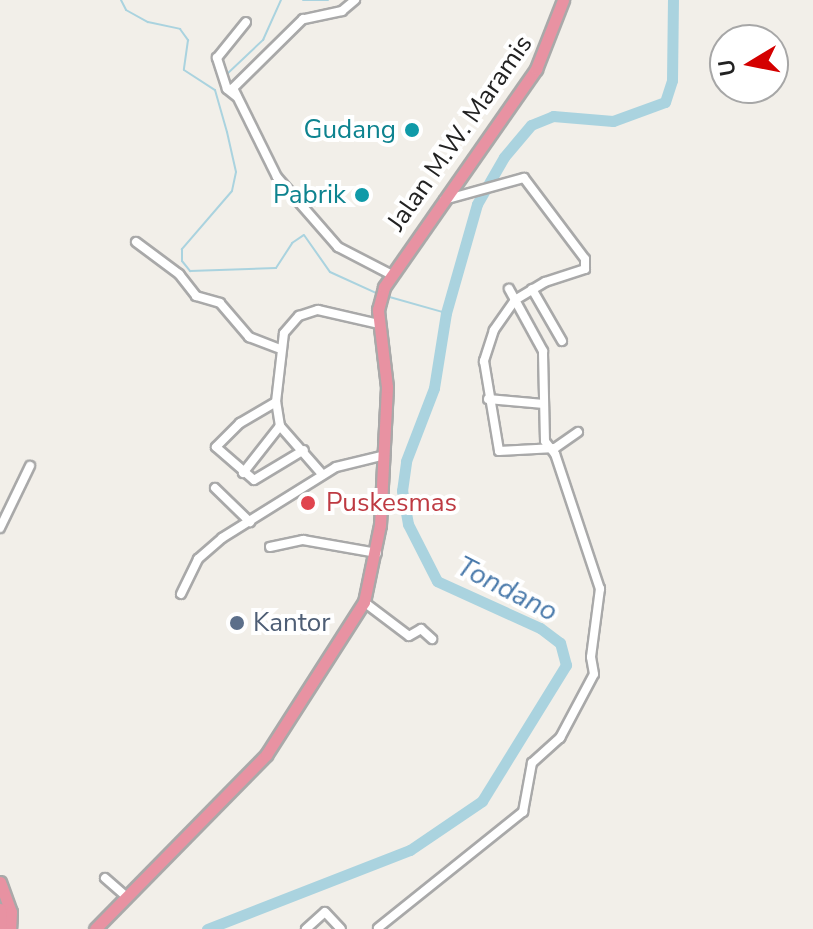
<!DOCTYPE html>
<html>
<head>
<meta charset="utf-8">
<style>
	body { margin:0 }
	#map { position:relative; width:813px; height:929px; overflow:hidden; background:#f2efe9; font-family:"Nunito Sans",sans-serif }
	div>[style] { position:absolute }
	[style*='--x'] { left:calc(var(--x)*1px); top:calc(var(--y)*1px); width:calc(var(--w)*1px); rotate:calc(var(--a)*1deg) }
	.stream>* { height:2px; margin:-1px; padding:0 1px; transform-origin:1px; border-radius:1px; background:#aad3df }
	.river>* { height:11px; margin:-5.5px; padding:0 5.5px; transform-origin:5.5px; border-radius:5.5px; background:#aad3df }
	.roads { filter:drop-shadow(2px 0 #a9a9a9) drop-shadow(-2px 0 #a9a9a9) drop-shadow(0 2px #a9a9a9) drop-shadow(0 -2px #a9a9a9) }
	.minor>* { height:8px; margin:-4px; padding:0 4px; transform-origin:4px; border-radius:4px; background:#fff }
	.highway>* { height:11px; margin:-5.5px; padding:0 5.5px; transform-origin:5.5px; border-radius:5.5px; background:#e892a2 }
	.dots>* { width:22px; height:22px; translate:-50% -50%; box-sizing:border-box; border:4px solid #fff; border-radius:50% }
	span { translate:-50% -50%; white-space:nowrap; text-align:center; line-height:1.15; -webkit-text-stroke:8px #fff; paint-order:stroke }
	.culture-label { font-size:26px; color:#0d838f }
	.right { translate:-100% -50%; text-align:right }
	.street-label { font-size:26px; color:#222 }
	.health-label { font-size:26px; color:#be3a42 }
	.left { translate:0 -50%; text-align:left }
	.service-label { font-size:26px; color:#4e5e75 }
	.water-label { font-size:28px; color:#4a7aab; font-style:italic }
	.north { position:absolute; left:709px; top:24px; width:80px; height:80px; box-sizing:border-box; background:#fff; border:2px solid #a7a7a7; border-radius:50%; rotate:260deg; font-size:22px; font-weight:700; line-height:32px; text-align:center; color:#222 }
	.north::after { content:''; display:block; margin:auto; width:28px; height:36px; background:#d40000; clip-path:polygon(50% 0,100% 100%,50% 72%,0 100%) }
</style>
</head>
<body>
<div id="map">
	<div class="stream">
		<i style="--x:121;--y:0;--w:11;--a:63"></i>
		<i style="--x:126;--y:10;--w:25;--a:29"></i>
		<i style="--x:148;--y:22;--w:33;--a:12"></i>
		<i style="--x:180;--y:29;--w:14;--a:54"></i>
		<i style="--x:188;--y:40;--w:30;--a:98"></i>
		<i style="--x:184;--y:70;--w:37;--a:33"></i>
		<i style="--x:215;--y:90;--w:44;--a:74.1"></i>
		<i style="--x:227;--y:132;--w:41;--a:77.3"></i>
		<i style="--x:236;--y:172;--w:19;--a:102"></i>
		<i style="--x:232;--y:191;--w:77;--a:130.8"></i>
		<i style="--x:182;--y:249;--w:12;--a:90"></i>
		<i style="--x:182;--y:261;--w:13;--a:51"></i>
		<i style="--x:190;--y:271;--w:86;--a:-2"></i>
		<i style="--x:276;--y:268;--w:30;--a:-57"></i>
		<i style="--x:292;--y:243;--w:14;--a:-34"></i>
		<i style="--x:304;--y:235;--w:45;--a:54.9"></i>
		<i style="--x:330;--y:272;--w:51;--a:24.5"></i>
		<i style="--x:303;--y:0;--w:25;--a:0"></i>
		<i style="--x:227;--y:74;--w:50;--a:-43.4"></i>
		<i style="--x:263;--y:40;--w:44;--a:-65.8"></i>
		<i style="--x:386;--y:296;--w:62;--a:15.8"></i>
	</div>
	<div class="river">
		<i style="--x:207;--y:929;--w:218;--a:-21.3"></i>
		<i style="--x:410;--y:850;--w:87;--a:-34.2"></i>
		<i style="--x:482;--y:801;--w:160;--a:-58.3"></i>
		<i style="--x:566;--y:665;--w:23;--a:-105"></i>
		<i style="--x:560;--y:643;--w:25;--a:-143"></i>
		<i style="--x:540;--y:628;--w:113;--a:-155.5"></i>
		<i style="--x:437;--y:581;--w:64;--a:-117"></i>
		<i style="--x:408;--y:524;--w:34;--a:-100"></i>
		<i style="--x:402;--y:491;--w:30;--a:-82"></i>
		<i style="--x:406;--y:461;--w:78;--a:-69"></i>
		<i style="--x:434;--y:388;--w:76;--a:-80.9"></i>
		<i style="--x:446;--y:313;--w:113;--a:-74.1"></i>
		<i style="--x:477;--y:204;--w:54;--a:-60.1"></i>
		<i style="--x:504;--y:157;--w:42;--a:-49.8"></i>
		<i style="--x:531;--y:125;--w:24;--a:-22"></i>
		<i style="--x:553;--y:116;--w:60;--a:4.8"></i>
		<i style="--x:613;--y:121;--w:55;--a:-20.1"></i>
		<i style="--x:665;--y:102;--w:23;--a:-72"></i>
		<i style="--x:672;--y:80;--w:80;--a:-89.3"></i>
	</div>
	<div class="roads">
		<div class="minor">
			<i style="--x:355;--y:0;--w:17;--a:140"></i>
			<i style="--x:342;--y:11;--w:40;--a:168"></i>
			<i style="--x:303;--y:19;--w:98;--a:135.4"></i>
			<i style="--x:233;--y:88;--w:99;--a:63.7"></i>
			<i style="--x:277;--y:177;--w:93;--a:48.9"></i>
			<i style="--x:338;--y:247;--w:59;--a:27.4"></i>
			<i style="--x:237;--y:97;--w:13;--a:-141"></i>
			<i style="--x:227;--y:89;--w:33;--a:-108"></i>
			<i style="--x:217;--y:58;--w:46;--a:-51.1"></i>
			<i style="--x:444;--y:200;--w:83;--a:-15.4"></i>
			<i style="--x:524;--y:178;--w:101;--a:53"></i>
			<i style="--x:585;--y:259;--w:10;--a:90"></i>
			<i style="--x:585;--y:269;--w:42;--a:162"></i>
			<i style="--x:545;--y:282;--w:35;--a:149"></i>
			<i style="--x:515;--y:300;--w:37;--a:125"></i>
			<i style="--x:494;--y:330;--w:33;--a:108"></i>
			<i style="--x:484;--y:361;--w:91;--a:80.5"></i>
			<i style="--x:499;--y:451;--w:56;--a:-3.1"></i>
			<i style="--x:555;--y:448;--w:28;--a:-35"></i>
			<i style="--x:136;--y:242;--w:54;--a:36.7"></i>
			<i style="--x:179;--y:274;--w:28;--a:52"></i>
			<i style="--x:196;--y:296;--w:25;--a:16"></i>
			<i style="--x:220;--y:303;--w:45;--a:49.5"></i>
			<i style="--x:249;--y:337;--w:31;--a:21"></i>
			<i style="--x:532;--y:289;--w:60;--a:60"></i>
			<i style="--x:488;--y:399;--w:56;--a:5.1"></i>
			<i style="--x:276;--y:402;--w:42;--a:149.7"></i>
			<i style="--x:240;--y:423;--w:34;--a:135"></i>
			<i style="--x:216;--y:447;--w:50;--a:41"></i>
			<i style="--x:254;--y:480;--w:58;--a:-31"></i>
			<i style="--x:243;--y:473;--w:60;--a:-51.8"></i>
			<i style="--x:322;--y:474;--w:64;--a:-131.2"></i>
			<i style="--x:280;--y:426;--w:24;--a:-99"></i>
			<i style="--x:276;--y:402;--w:69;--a:-83.4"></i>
			<i style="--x:284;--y:333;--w:23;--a:-49"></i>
			<i style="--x:299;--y:316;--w:20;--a:-18"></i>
			<i style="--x:318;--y:310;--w:63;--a:12.9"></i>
			<i style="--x:215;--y:488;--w:49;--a:44.2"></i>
			<i style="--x:0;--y:528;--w:69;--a:-64.2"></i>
			<i style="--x:270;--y:547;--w:34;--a:-12"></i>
			<i style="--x:303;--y:540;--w:75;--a:10"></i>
			<i style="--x:181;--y:594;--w:39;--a:-64"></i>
			<i style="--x:198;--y:559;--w:32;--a:-41"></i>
			<i style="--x:222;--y:538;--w:134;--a:-31.9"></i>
			<i style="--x:336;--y:467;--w:46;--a:-13.7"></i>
			<i style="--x:364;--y:602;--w:56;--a:37.1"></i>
			<i style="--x:409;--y:636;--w:14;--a:-30"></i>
			<i style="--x:421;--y:629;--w:15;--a:42"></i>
			<i style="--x:105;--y:878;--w:30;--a:41"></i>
			<i style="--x:378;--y:928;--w:186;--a:-38.7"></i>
			<i style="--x:523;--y:812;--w:50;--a:-79.6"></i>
			<i style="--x:532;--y:763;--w:38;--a:-42"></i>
			<i style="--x:560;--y:738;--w:72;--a:-62"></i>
			<i style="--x:594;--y:674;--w:17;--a:-100"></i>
			<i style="--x:591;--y:657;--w:69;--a:-82.5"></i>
			<i style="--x:600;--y:589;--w:142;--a:-108.4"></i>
			<i style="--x:555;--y:454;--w:16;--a:-128"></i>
			<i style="--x:545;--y:441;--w:90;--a:-91.3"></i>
			<i style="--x:543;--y:351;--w:71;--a:-118.7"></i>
			<i style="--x:306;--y:929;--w:25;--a:-42"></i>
			<i style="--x:325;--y:912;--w:23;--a:47"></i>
		</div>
		<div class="highway">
			<i style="--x:0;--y:882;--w:32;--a:70"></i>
			<i style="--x:11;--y:912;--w:17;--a:93"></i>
			<i style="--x:0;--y:909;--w:20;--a:87"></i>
			<i style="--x:95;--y:929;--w:244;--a:-45.5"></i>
			<i style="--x:266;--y:755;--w:182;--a:-57.4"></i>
			<i style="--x:364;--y:602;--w:79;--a:-78.3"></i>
			<i style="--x:380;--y:525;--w:138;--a:-87.1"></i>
			<i style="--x:387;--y:387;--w:78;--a:-96.7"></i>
			<i style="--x:378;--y:310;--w:24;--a:-75"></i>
			<i style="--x:384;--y:287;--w:266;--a:-55.1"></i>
			<i style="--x:536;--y:69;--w:74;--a:-68.6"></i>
		</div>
	</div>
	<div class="dots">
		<i style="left:412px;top:130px;background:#0f9aa8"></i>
		<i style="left:362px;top:195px;background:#0f9aa8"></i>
		<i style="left:308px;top:503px;background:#e0444e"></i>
		<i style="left:237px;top:623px;background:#5c6f8a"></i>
	</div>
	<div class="culture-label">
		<span class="right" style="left:396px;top:130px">Gudang</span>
		<span class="right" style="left:346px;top:195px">Pabrik</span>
	</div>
	<div class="street-label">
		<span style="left:460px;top:133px;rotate:-55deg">Jalan M.W. Maramis</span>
	</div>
	<div class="health-label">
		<span class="left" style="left:326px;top:503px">Puskesmas</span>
	</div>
	<div class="service-label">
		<span class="left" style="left:253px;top:623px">Kantor</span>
	</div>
	<div class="water-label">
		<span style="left:507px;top:589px;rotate:27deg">Tondano</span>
	</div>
	<div class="north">U</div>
</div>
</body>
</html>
